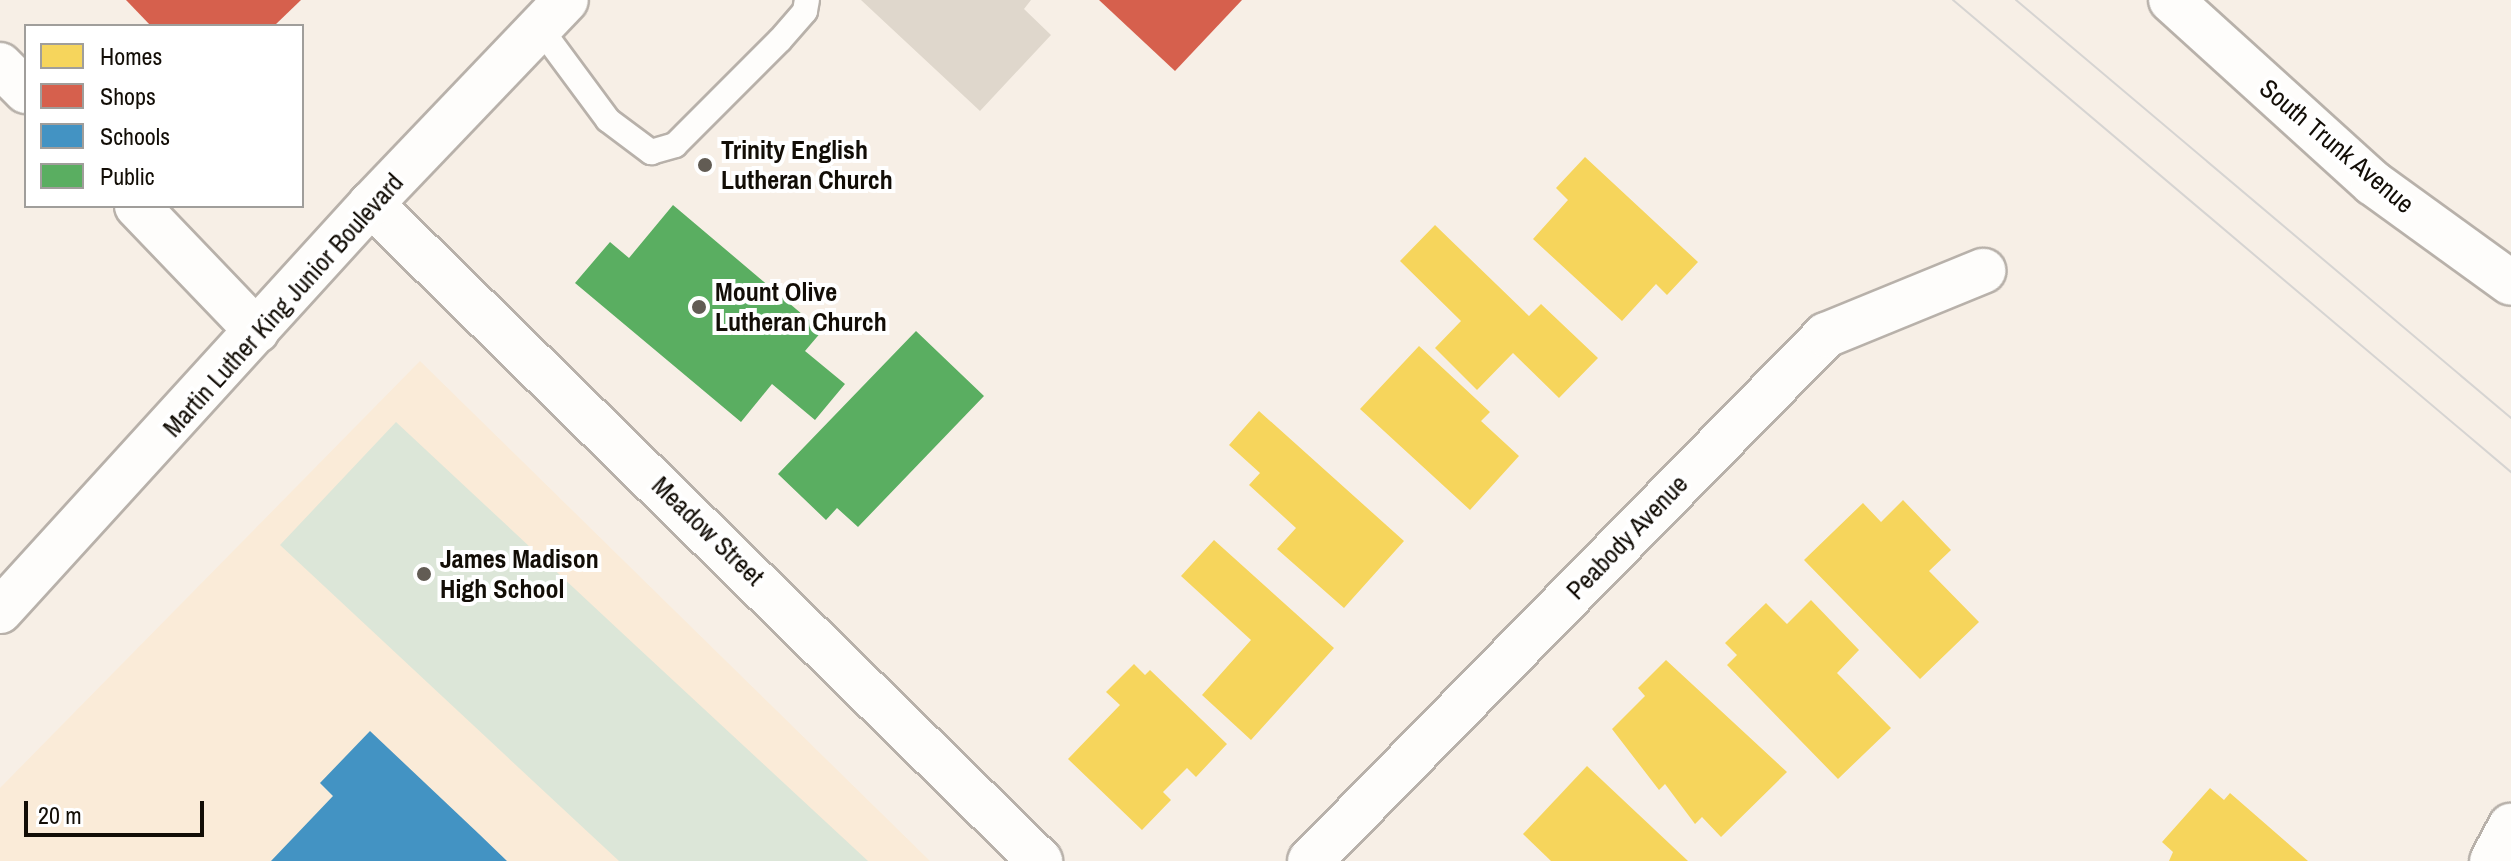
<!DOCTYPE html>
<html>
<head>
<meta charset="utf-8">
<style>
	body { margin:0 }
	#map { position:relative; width:2511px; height:861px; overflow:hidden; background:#f7efe6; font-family:"Archivo Narrow",sans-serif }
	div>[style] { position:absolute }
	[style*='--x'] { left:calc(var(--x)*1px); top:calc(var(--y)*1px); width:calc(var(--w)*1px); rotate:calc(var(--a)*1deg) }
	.built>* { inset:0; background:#faebd8 }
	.green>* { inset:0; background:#dce6d8 }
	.homes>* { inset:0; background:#f6d55c }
	.shops>* { inset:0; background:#d6604d }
	.schools>* { inset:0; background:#4393c3 }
	.public>* { inset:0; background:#5aae61 }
	.building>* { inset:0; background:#dfd7cc }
	.roads { filter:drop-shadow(2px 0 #b8b1aa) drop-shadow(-2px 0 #b8b1aa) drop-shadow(0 2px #b8b1aa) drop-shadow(0 -2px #b8b1aa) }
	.lane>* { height:24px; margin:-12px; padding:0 12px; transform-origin:12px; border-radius:12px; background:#fefdfb }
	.street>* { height:44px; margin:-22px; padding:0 22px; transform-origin:22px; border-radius:22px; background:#fefdfb }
	.secondary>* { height:44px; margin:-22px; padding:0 22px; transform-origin:22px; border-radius:22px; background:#fefdfb }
	.tram>* { height:2px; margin:-1px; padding:0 1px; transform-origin:1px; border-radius:1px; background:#d6d4d2 }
	.dots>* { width:22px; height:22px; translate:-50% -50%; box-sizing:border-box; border:4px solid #fff; border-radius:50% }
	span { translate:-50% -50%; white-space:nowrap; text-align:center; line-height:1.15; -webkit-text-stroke:8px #fff; paint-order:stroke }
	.street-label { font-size:26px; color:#120d06 }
	.poi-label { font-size:26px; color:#120d06; font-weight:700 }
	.left { translate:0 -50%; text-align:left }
	.legend { position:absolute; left:24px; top:24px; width:280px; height:184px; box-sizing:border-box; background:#fff; border:2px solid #a09e9b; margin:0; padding:10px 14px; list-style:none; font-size:24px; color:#120d06 }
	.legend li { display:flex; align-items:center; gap:16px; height:40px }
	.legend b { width:40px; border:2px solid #a09e9b }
	.scale { position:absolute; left:24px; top:801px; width:180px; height:36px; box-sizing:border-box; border:4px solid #120d06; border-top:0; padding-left:10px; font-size:24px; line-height:28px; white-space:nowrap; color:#120d06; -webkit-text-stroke:6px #fff; paint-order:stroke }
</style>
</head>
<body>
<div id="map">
	<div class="built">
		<i style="clip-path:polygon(420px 361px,930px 861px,0 861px,0 788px)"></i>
	</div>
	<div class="green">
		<i style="clip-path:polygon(396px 422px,635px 645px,868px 861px,619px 861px,519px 768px,280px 545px)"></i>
	</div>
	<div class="homes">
		<i style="clip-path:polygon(1585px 157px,1698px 262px,1667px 295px,1656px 284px,1622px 321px,1533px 239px,1568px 200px,1556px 188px)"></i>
		<i style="clip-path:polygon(1435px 225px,1529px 316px,1541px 304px,1598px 358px,1559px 398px,1513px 353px,1477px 390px,1435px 348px,1461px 321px,1400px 261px)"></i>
		<i style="clip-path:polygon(1419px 346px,1490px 412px,1481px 421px,1519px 456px,1470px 510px,1360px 409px)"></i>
		<i style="clip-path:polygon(1259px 411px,1404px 541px,1344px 608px,1277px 549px,1296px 528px,1249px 485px,1260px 473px,1229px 445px)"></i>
		<i style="clip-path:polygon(1903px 500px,1951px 550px,1929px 571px,1979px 622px,1920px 679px,1804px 560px,1863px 503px,1881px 522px)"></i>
		<i style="clip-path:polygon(1214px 540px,1334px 648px,1251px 740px,1202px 695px,1251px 640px,1181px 576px)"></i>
		<i style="clip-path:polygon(1811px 600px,1859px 650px,1837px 673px,1891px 728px,1838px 779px,1727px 665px,1737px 655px,1725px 643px,1766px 603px,1787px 624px)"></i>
		<i style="clip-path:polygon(1666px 660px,1787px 772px,1721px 837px,1702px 817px,1695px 824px,1665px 784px,1659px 790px,1612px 729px,1645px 696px,1638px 688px)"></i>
		<i style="clip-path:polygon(1134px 664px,1145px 675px,1150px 670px,1227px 744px,1196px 777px,1187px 768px,1163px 792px,1171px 800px,1142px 830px,1068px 759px,1120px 705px,1106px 692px)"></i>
		<i style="clip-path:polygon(1587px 766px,1688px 861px,1551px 861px,1523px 834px)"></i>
		<i style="clip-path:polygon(2210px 788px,2224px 800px,2230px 793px,2308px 861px,2169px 861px,2173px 852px,2162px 842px)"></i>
	</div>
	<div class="shops">
		<i style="clip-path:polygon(126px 0,301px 0,274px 26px,151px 26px)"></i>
		<i style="clip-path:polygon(1099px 0,1242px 0,1175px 71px)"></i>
	</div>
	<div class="schools">
		<i style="clip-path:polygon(370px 731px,479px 834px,507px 861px,271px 861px,333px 796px,320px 783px)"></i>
	</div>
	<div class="public">
		<i style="clip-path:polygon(673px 205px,822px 331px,805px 351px,845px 384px,815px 420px,772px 384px,741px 422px,575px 283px,610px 242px,629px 258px)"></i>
		<i style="clip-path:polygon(916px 331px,984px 396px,858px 527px,837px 508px,826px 520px,778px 474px)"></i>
	</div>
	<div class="building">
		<i style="clip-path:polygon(861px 0,1031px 0,1024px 9px,1051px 35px,980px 111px)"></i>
	</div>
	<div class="roads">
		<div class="lane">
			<i style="--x:540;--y:28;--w:114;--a:53.5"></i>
			<i style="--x:608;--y:120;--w:54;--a:36.7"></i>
			<i style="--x:651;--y:152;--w:25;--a:-16"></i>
			<i style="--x:675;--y:145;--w:148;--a:-45"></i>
			<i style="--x:780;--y:40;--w:38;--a:-49"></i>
			<i style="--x:805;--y:11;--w:11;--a:-80"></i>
		</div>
		<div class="street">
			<i style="--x:2171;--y:0;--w:273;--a:42.2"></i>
			<i style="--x:2373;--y:183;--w:170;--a:35.9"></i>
			<i style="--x:0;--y:65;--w:37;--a:45"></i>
			<i style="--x:371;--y:204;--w:938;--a:44.48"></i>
			<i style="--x:137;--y:206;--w:173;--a:46.2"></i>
			<i style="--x:1310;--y:861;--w:737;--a:-45.55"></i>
			<i style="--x:1826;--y:335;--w:170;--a:-22.2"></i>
		</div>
		<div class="secondary">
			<i style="--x:0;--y:611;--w:551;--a:-47.65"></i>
			<i style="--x:371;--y:204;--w:282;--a:-46.3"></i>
			<i style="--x:2492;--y:861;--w:40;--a:-62"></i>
		</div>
	</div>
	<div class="tram">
		<i style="--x:1953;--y:0;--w:731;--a:40.23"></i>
		<i style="--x:2016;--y:0;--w:648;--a:40.18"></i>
	</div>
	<div class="dots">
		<i style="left:705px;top:165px;background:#625c54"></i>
		<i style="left:699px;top:307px;background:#625c54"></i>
		<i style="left:424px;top:574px;background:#625c54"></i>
	</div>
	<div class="street-label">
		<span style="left:2337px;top:146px;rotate:40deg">South Trunk Avenue</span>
		<span style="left:283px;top:305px;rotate:-48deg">Martin Luther King Junior Boulevard</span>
		<span style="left:708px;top:531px;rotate:44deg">Meadow Street</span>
		<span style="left:1627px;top:537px;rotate:-46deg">Peabody Avenue</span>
	</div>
	<div class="poi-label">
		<span class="left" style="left:721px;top:165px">Trinity English<br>Lutheran Church</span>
		<span class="left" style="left:715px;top:307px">Mount Olive<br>Lutheran Church</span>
		<span class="left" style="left:440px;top:574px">James Madison<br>High School</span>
	</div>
	<ul class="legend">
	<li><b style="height:22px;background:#f6d55c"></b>Homes</li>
	<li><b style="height:22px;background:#d6604d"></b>Shops</li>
	<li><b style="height:22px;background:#4393c3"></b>Schools</li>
	<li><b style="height:22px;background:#5aae61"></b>Public</li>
	</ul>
	<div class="scale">20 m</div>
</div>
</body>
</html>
